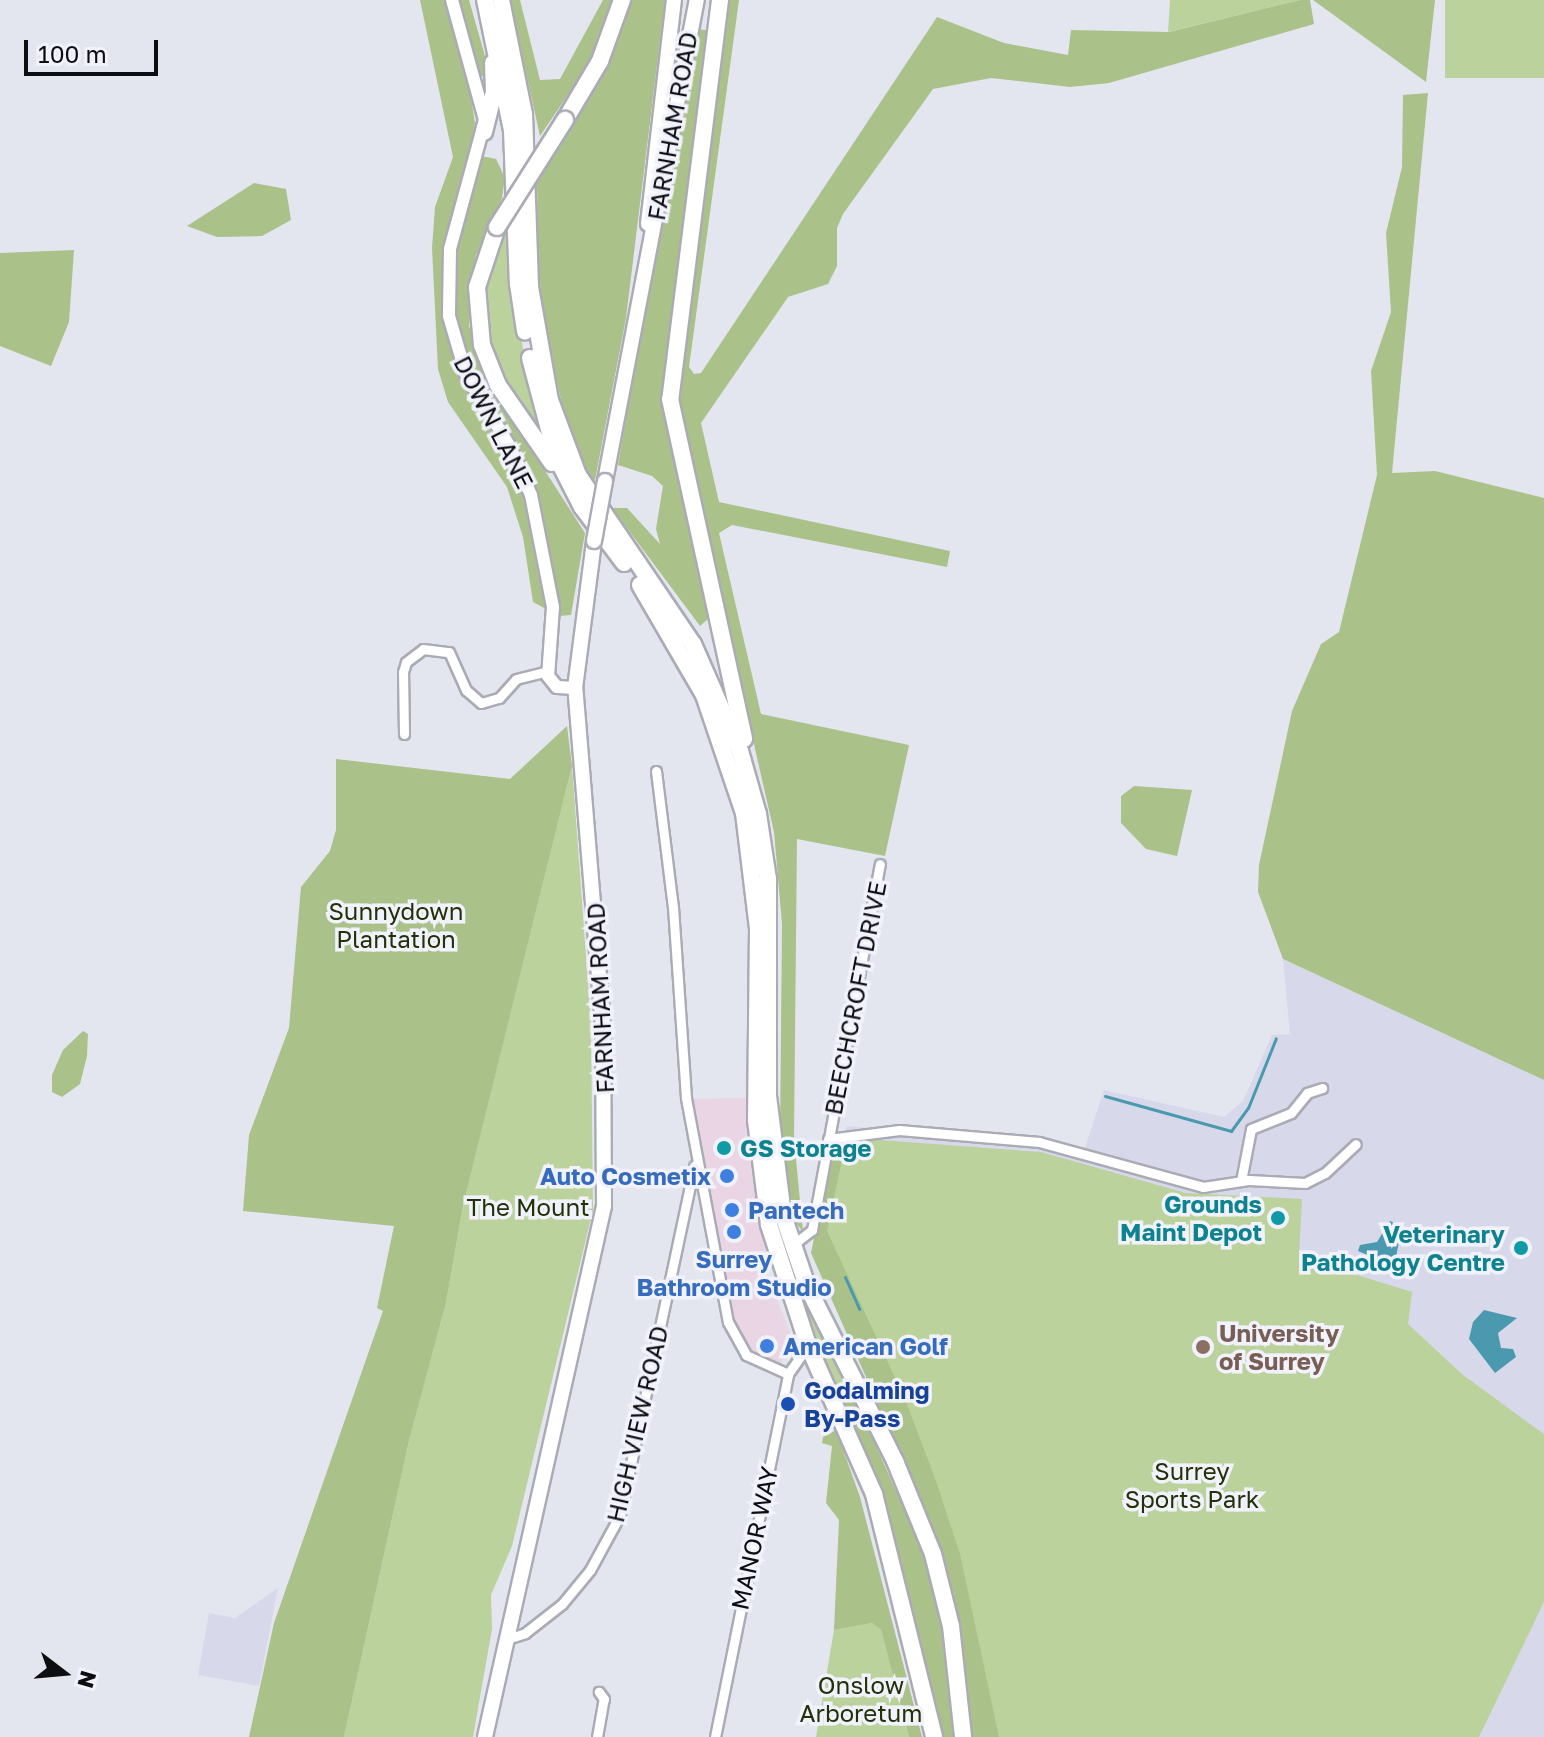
<!DOCTYPE html>
<html>
<head>
<meta charset="utf-8">
<style>
	body { margin:0 }
	#map { position:relative; width:1544px; height:1737px; overflow:hidden; background:#e3e5ef; font-family:"Golos Text",sans-serif }
	div>[style] { position:absolute }
	[style*='--x'] { left:calc(var(--x)*1px); top:calc(var(--y)*1px); width:calc(var(--w)*1px); rotate:calc(var(--a)*1deg) }
	.commercial>* { inset:0; background:#e9d5e4 }
	.built>* { inset:0; background:#d7d9eb }
	.green>* { inset:0; background:#bbd29c; transform-origin:0 0 }
	.forest>* { inset:0; background:#aac289 }
	.water>* { inset:0; background:#4b99ae }
	.stream>* { height:3px; margin:-1.5px; padding:0 1.5px; transform-origin:1.5px; border-radius:1.5px; background:#4b99ae }
	.roads { filter:drop-shadow(2px 0 #aaabb5) drop-shadow(-2px 0 #aaabb5) drop-shadow(0 2px #aaabb5) drop-shadow(0 -2px #aaabb5) }
	.minor>* { height:9px; margin:-4.5px; padding:0 4.5px; transform-origin:4.5px; border-radius:4.5px; background:#fff }
	.tertiary>* { height:12px; margin:-6px; padding:0 6px; transform-origin:6px; border-radius:6px; background:#fff }
	.primary>* { height:14px; margin:-7px; padding:0 7px; transform-origin:7px; border-radius:7px; background:#fff }
	.trunk>* { height:16px; margin:-8px; padding:0 8px; transform-origin:8px; border-radius:8px; background:#fff }
	.bridges { filter:drop-shadow(2px 0 #aaabb5) drop-shadow(-2px 0 #aaabb5) drop-shadow(0 2px #aaabb5) drop-shadow(0 -2px #aaabb5) }
	.primary-bridge>* { height:14px; margin:-7px; padding:0 7px; transform-origin:7px; border-radius:7px; background:#fff }
	.trunk-bridge>* { height:16px; margin:-8px; padding:0 8px; transform-origin:8px; border-radius:8px; background:#fff }
	.dots>* { width:22px; height:22px; translate:-50% -50%; box-sizing:border-box; border:4px solid #f1f2fc; border-radius:50% }
	span { translate:-50% -50%; white-space:nowrap; text-align:center; line-height:1.15; -webkit-text-stroke:7px #f1f2fc; paint-order:stroke }
	.street-label { font-size:24px; color:#0d0e11 }
	.park-label { font-size:24px; color:#223106 }
	.culture-label { font-size:24px; color:#0d838f; font-weight:700 }
	.left { translate:0 -50%; text-align:left }
	.right { translate:-100% -50%; text-align:right }
	.shop-label { font-size:24px; color:#366cbe; font-weight:700 }
	.education-label { font-size:24px; color:#785e54; font-weight:700 }
	.transit-label { font-size:24px; color:#164399; font-weight:700 }
	.north { position:absolute; left:24px; top:1633px; width:80px; height:80px; -webkit-text-stroke:6px #f1f2fc; paint-order:stroke; rotate:106deg; font-size:22px; font-weight:700; line-height:32px; text-align:center; color:#0d0e11 }
	.north::after { content:''; display:block; margin:auto; width:28px; height:36px; background:#0d0e11; clip-path:polygon(50% 0,100% 100%,50% 72%,0 100%) }
	.scale { position:absolute; left:24px; top:40px; width:134px; height:36px; box-sizing:border-box; border:4px solid #0d0e11; border-top:0; padding-left:10px; font-size:24px; line-height:28px; white-space:nowrap; color:#0d0e11; -webkit-text-stroke:6px #f1f2fc; paint-order:stroke }
</style>
</head>
<body>
<div id="map">
	<div class="commercial">
		<i style="clip-path:polygon(746px 1098px,769px 1281px,793px 1339px,781px 1363px,752px 1354px,735px 1324px,693px 1099px)"></i>
	</div>
	<div class="built">
		<i style="clip-path:polygon(1283px 959px,1544px 1080px,1544px 1737px,977px 1737px,969px 1651px,950px 1560px,819px 1254px,847px 1126px,1043px 1144px,1083px 1154px,1104px 1090px,1224px 1117px,1243px 1101px,1272px 1035px,1290px 1034px)"></i>
		<i style="clip-path:polygon(278px 1588px,259px 1686px,198px 1675px,209px 1613px,235px 1618px)"></i>
	</div>
	<div class="green">
		<i style="clip-path:polygon(1170px 0,1300px 0,1168px 32px)"></i>
		<i style="left:1445px;top:0;width:99px;height:78px"></i>
		<i style="clip-path:polygon(509px 223px,515px 311px,543px 441px,514px 400px,491px 354px,484px 297px,495px 251px)"></i>
		<i style="clip-path:polygon(572px 766px,591px 1024px,593px 1210px,512px 1546px,491px 1595px,492px 1629px,473px 1737px,344px 1737px,409px 1441px,446px 1303px,463px 1206px)"></i>
		<i style="clip-path:polygon(866px 1139px,1041px 1152px,1186px 1193px,1302px 1199px,1299px 1257px,1412px 1292px,1408px 1324px,1463px 1375px,1544px 1434px,1544px 1602px,1479px 1737px,977px 1737px,969px 1651px,950px 1560px,819px 1254px,843px 1142px)"></i>
		<i style="clip-path:polygon(807px 1304px,847px 1381px,835px 1388px,805px 1305px)"></i>
		<i style="clip-path:polygon(872px 1623px,881px 1630px,909px 1737px,816px 1737px,834px 1630px)"></i>
	</div>
	<div class="forest">
		<i style="clip-path:polygon(420px 0,469px 0,485px 56px,485px 74px,469px 86px,475px 123px,471px 154px,496px 159px,505px 178px,502px 198px,476px 256px,469px 326px,488px 382px,585px 533px,571px 615px,559px 616px,533px 602px,523px 537px,507px 487px,448px 402px,438px 369px,432px 248px,435px 207px,453px 157px)"></i>
		<i style="clip-path:polygon(510px 0,520px 0,540px 80px,560px 79px,603px 0,614px 0,592px 59px,540px 136px)"></i>
		<i style="clip-path:polygon(631px 0,665px 0,626px 318px,595px 480px,585px 475px,568px 431px,547px 338px,538px 268px,537px 180px,614px 51px)"></i>
		<i style="clip-path:polygon(722px 0,739px 0,689px 367px,694px 374px,701px 373px,937px 17px,1004px 43px,1068px 55px,1071px 30px,1169px 32px,1300px 0,1310px 0,1314px 24px,1109px 83px,1070px 87px,991px 78px,933px 89px,843px 214px,837px 228px,837px 266px,828px 284px,788px 297px,701px 423px,719px 502px,950px 551px,947px 567px,732px 525px,719px 533px,761px 714px,909px 745px,885px 856px,797px 839px,794px 1139px,803px 1232px,793px 1219px,780px 1139px,782px 924px,774px 832px,675px 398px)"></i>
		<i style="clip-path:polygon(1313px 0,1435px 0,1426px 82px)"></i>
		<i style="clip-path:polygon(692px 29px,707px 30px,663px 400px,708px 619px,700px 626px,612px 508px,627px 508px,660px 544px,656px 529px,663px 486px,652px 476px,618px 465px)"></i>
		<i style="clip-path:polygon(1428px 93px,1392px 473px,1435px 471px,1544px 498px,1544px 1080px,1283px 959px,1258px 892px,1259px 865px,1292px 711px,1321px 644px,1339px 632px,1377px 475px,1371px 371px,1391px 312px,1386px 233px,1402px 167px,1403px 95px)"></i>
		<i style="clip-path:polygon(254px 183px,286px 189px,291px 220px,262px 236px,217px 237px,187px 226px)"></i>
		<i style="clip-path:polygon(74px 250px,69px 322px,51px 366px,0 346px,0 253px)"></i>
		<i style="clip-path:polygon(567px 726px,572px 766px,463px 1206px,446px 1303px,409px 1441px,344px 1737px,249px 1737px,274px 1623px,383px 1311px,377px 1308px,394px 1226px,243px 1211px,249px 1135px,289px 1028px,301px 887px,330px 851px,336px 830px,336px 759px,510px 779px)"></i>
		<i style="clip-path:polygon(1134px 786px,1192px 790px,1177px 856px,1146px 849px,1121px 823px,1121px 796px)"></i>
		<i style="clip-path:polygon(83px 1031px,88px 1034px,87px 1056px,80px 1084px,62px 1097px,52px 1092px,52px 1075px,63px 1050px)"></i>
		<i style="clip-path:polygon(846px 1141px,827px 1231px,905px 1399px,936px 1481px,960px 1554px,999px 1737px,973px 1737px,959px 1618px,940px 1544px,811px 1253px,833px 1143px)"></i>
		<i style="clip-path:polygon(847px 1381px,925px 1556px,944px 1629px,957px 1737px,941px 1737px,892px 1527px,835px 1388px)"></i>
		<i style="clip-path:polygon(836px 1430px,860px 1497px,922px 1737px,909px 1737px,881px 1630px,872px 1623px,834px 1630px,839px 1520px,826px 1503px,832px 1446px,822px 1443px,823px 1437px)"></i>
	</div>
	<div class="water">
		<i style="clip-path:polygon(1390px 1221px,1402px 1226px,1396px 1257px,1380px 1260px,1358px 1251px,1360px 1245px,1377px 1242px)"></i>
		<i style="clip-path:polygon(1484px 1310px,1517px 1318px,1498px 1333px,1501px 1348px,1513px 1349px,1516px 1357px,1495px 1373px,1469px 1339px,1473px 1322px)"></i>
	</div>
	<div class="stream">
		<i style="--x:1105;--y:1096;--w:131;--a:15.5"></i>
		<i style="--x:1231;--y:1131;--w:29;--a:-54"></i>
		<i style="--x:1248;--y:1108;--w:75;--a:-68.2"></i>
		<i style="--x:845;--y:1277;--w:35;--a:66"></i>
	</div>
	<div class="roads">
		<div class="minor">
			<i style="--x:404;--y:734;--w:62;--a:-90.9"></i>
			<i style="--x:403;--y:672;--w:10;--a:-73"></i>
			<i style="--x:406;--y:662;--w:21;--a:-37"></i>
			<i style="--x:423;--y:649;--w:26;--a:7"></i>
			<i style="--x:449;--y:652;--w:42;--a:65.9"></i>
			<i style="--x:466;--y:690;--w:20;--a:41"></i>
			<i style="--x:481;--y:703;--w:19;--a:-16"></i>
			<i style="--x:499;--y:698;--w:25;--a:-48"></i>
			<i style="--x:516;--y:679;--w:32;--a:-14"></i>
			<i style="--x:656;--y:771;--w:137;--a:82.9"></i>
			<i style="--x:673;--y:907;--w:191;--a:86.1"></i>
			<i style="--x:686;--y:1098;--w:228;--a:79.4"></i>
			<i style="--x:728;--y:1322;--w:38;--a:61"></i>
			<i style="--x:746;--y:1355;--w:46;--a:24.3"></i>
			<i style="--x:828;--y:1139;--w:72;--a:-7.2"></i>
			<i style="--x:899;--y:1130;--w:141;--a:4.9"></i>
			<i style="--x:1039;--y:1142;--w:170;--a:15.3"></i>
			<i style="--x:1203;--y:1187;--w:47;--a:-8.7"></i>
			<i style="--x:1249;--y:1180;--w:56;--a:3.1"></i>
			<i style="--x:1305;--y:1183;--w:22;--a:-27"></i>
			<i style="--x:1325;--y:1173;--w:42;--a:-43.1"></i>
			<i style="--x:1241;--y:1181;--w:53;--a:-79.1"></i>
			<i style="--x:1251;--y:1129;--w:43;--a:-21.8"></i>
			<i style="--x:1291;--y:1113;--w:26;--a:-51"></i>
			<i style="--x:1307;--y:1093;--w:16;--a:-18"></i>
			<i style="--x:790;--y:1247;--w:28;--a:-38"></i>
			<i style="--x:812;--y:1230;--w:372;--a:-79.5"></i>
			<i style="--x:504;--y:1640;--w:22;--a:-18"></i>
			<i style="--x:525;--y:1633;--w:47;--a:-38.1"></i>
			<i style="--x:562;--y:1604;--w:44;--a:-50.5"></i>
			<i style="--x:590;--y:1570;--w:63;--a:-61.4"></i>
			<i style="--x:620;--y:1515;--w:357;--a:-78"></i>
			<i style="--x:597;--y:1737;--w:39;--a:-80"></i>
			<i style="--x:604;--y:1699;--w:9;--a:-126"></i>
			<i style="--x:715;--y:1737;--w:370;--a:-78.6"></i>
			<i style="--x:788;--y:1374;--w:35;--a:-55"></i>
		</div>
		<div class="tertiary">
			<i style="--x:452;--y:0;--w:124;--a:74.6"></i>
			<i style="--x:485;--y:120;--w:134;--a:105.2"></i>
			<i style="--x:450;--y:249;--w:67;--a:90.9"></i>
			<i style="--x:449;--y:316;--w:60;--a:73.7"></i>
			<i style="--x:466;--y:374;--w:85;--a:58.9"></i>
			<i style="--x:510;--y:447;--w:52;--a:66.4"></i>
			<i style="--x:531;--y:495;--w:114;--a:78.9"></i>
			<i style="--x:553;--y:607;--w:69;--a:94.1"></i>
			<i style="--x:548;--y:676;--w:14;--a:51"></i>
			<i style="--x:557;--y:687;--w:18;--a:3"></i>
		</div>
		<div class="primary">
			<i style="--x:648;--y:224;--w:226;--a:-83.4"></i>
			<i style="--x:605;--y:481;--w:490;--a:-79.2"></i>
			<i style="--x:485;--y:1737;--w:544;--a:-77.37"></i>
			<i style="--x:604;--y:1206;--w:181;--a:-90.3"></i>
			<i style="--x:603;--y:1025;--w:338;--a:-94.7"></i>
			<i style="--x:575;--y:688;--w:148;--a:-82.6"></i>
		</div>
		<div class="trunk">
			<i style="--x:485;--y:0;--w:133;--a:78.3"></i>
			<i style="--x:512;--y:130;--w:154;--a:87.8"></i>
			<i style="--x:518;--y:284;--w:48;--a:81.5"></i>
			<i style="--x:501;--y:0;--w:116;--a:78.6"></i>
			<i style="--x:524;--y:114;--w:173;--a:88"></i>
			<i style="--x:530;--y:287;--w:115;--a:80"></i>
			<i style="--x:550;--y:400;--w:80;--a:69.5"></i>
			<i style="--x:578;--y:475;--w:204;--a:55.8"></i>
			<i style="--x:693;--y:644;--w:117;--a:66.3"></i>
			<i style="--x:740;--y:751;--w:66;--a:74.1"></i>
			<i style="--x:758;--y:814;--w:66;--a:81.3"></i>
			<i style="--x:768;--y:879;--w:217;--a:90"></i>
			<i style="--x:768;--y:1096;--w:120;--a:82.8"></i>
			<i style="--x:783;--y:1215;--w:75;--a:71.3"></i>
			<i style="--x:807;--y:1286;--w:196;--a:63.3"></i>
			<i style="--x:895;--y:1461;--w:100;--a:67.8"></i>
			<i style="--x:933;--y:1554;--w:74;--a:76"></i>
			<i style="--x:951;--y:1626;--w:112;--a:83.8"></i>
			<i style="--x:720;--y:0;--w:402;--a:97.1"></i>
			<i style="--x:670;--y:399;--w:348;--a:77.7"></i>
			<i style="--x:565;--y:120;--w:69;--a:-59.3"></i>
			<i style="--x:600;--y:61;--w:65;--a:-70.2"></i>
			<i style="--x:484;--y:132;--w:41;--a:-76"></i>
			<i style="--x:494;--y:92;--w:29;--a:-92"></i>
			<i style="--x:497;--y:227;--w:63;--a:108.4"></i>
			<i style="--x:477;--y:287;--w:58;--a:85.1"></i>
			<i style="--x:482;--y:345;--w:43;--a:68.2"></i>
			<i style="--x:498;--y:385;--w:95;--a:55.3"></i>
			<i style="--x:530;--y:358;--w:101;--a:75.1"></i>
			<i style="--x:556;--y:456;--w:57;--a:63"></i>
			<i style="--x:582;--y:507;--w:70;--a:53.1"></i>
			<i style="--x:640;--y:585;--w:127;--a:59.8"></i>
			<i style="--x:704;--y:695;--w:125;--a:71.3"></i>
			<i style="--x:744;--y:813;--w:117;--a:83.1"></i>
			<i style="--x:758;--y:929;--w:191;--a:90.6"></i>
			<i style="--x:756;--y:1120;--w:106;--a:82.9"></i>
			<i style="--x:769;--y:1225;--w:126;--a:72"></i>
			<i style="--x:808;--y:1345;--w:163;--a:66.1"></i>
			<i style="--x:874;--y:1494;--w:250;--a:76.1"></i>
		</div>
	</div>
	<div class="bridges">
		<div class="primary-bridge">
			<i style="--x:594;--y:541;--w:61;--a:-79.6"></i>
		</div>
		<div class="trunk-bridge">
			<i style="--x:497;--y:227;--w:127;--a:-57.6"></i>
		</div>
	</div>
	<div class="dots">
		<i style="left:724px;top:1148px;background:#0f9aa8"></i>
		<i style="left:727px;top:1176px;background:#3f7fe0"></i>
		<i style="left:732px;top:1210px;background:#3f7fe0"></i>
		<i style="left:1278px;top:1218px;background:#0f9aa8"></i>
		<i style="left:734px;top:1232px;background:#3f7fe0"></i>
		<i style="left:1521px;top:1248px;background:#0f9aa8"></i>
		<i style="left:767px;top:1346px;background:#3f7fe0"></i>
		<i style="left:1203px;top:1347px;background:#8d6e63"></i>
		<i style="left:788px;top:1404px;background:#1a4fb4"></i>
	</div>
	<div class="street-label">
		<span style="left:672px;top:126px;rotate:-80deg">FARNHAM ROAD</span>
		<span style="left:494px;top:422px;rotate:63deg">DOWN LANE</span>
		<span style="left:600px;top:998px;rotate:-93deg">FARNHAM ROAD</span>
		<span style="left:855px;top:998px;rotate:-79deg">BEECHCROFT DRIVE</span>
		<span style="left:637px;top:1424px;rotate:-77deg">HIGH VIEW ROAD</span>
		<span style="left:754px;top:1538px;rotate:-78deg">MANOR WAY</span>
	</div>
	<div class="park-label">
		<span style="left:396px;top:925px">Sunnydown<br>Plantation</span>
		<span style="left:528px;top:1207px">The Mount</span>
		<span style="left:1192px;top:1485px">Surrey<br>Sports Park</span>
		<span style="left:861px;top:1699px">Onslow<br>Arboretum</span>
	</div>
	<div class="culture-label">
		<span class="left" style="left:740px;top:1148px">GS Storage</span>
		<span class="right" style="left:1262px;top:1218px">Grounds<br>Maint Depot</span>
		<span class="right" style="left:1505px;top:1248px">Veterinary<br>Pathology Centre</span>
	</div>
	<div class="shop-label">
		<span class="right" style="left:711px;top:1176px">Auto Cosmetix</span>
		<span class="left" style="left:748px;top:1210px">Pantech</span>
		<span style="left:734px;top:1273px">Surrey<br>Bathroom Studio</span>
		<span class="left" style="left:783px;top:1346px">American Golf</span>
	</div>
	<div class="education-label">
		<span class="left" style="left:1219px;top:1347px">University<br>of Surrey</span>
	</div>
	<div class="transit-label">
		<span class="left" style="left:804px;top:1404px">Godalming<br>By-Pass</span>
	</div>
	<div class="north">N</div>
	<div class="scale">100 m</div>
</div>
</body>
</html>
